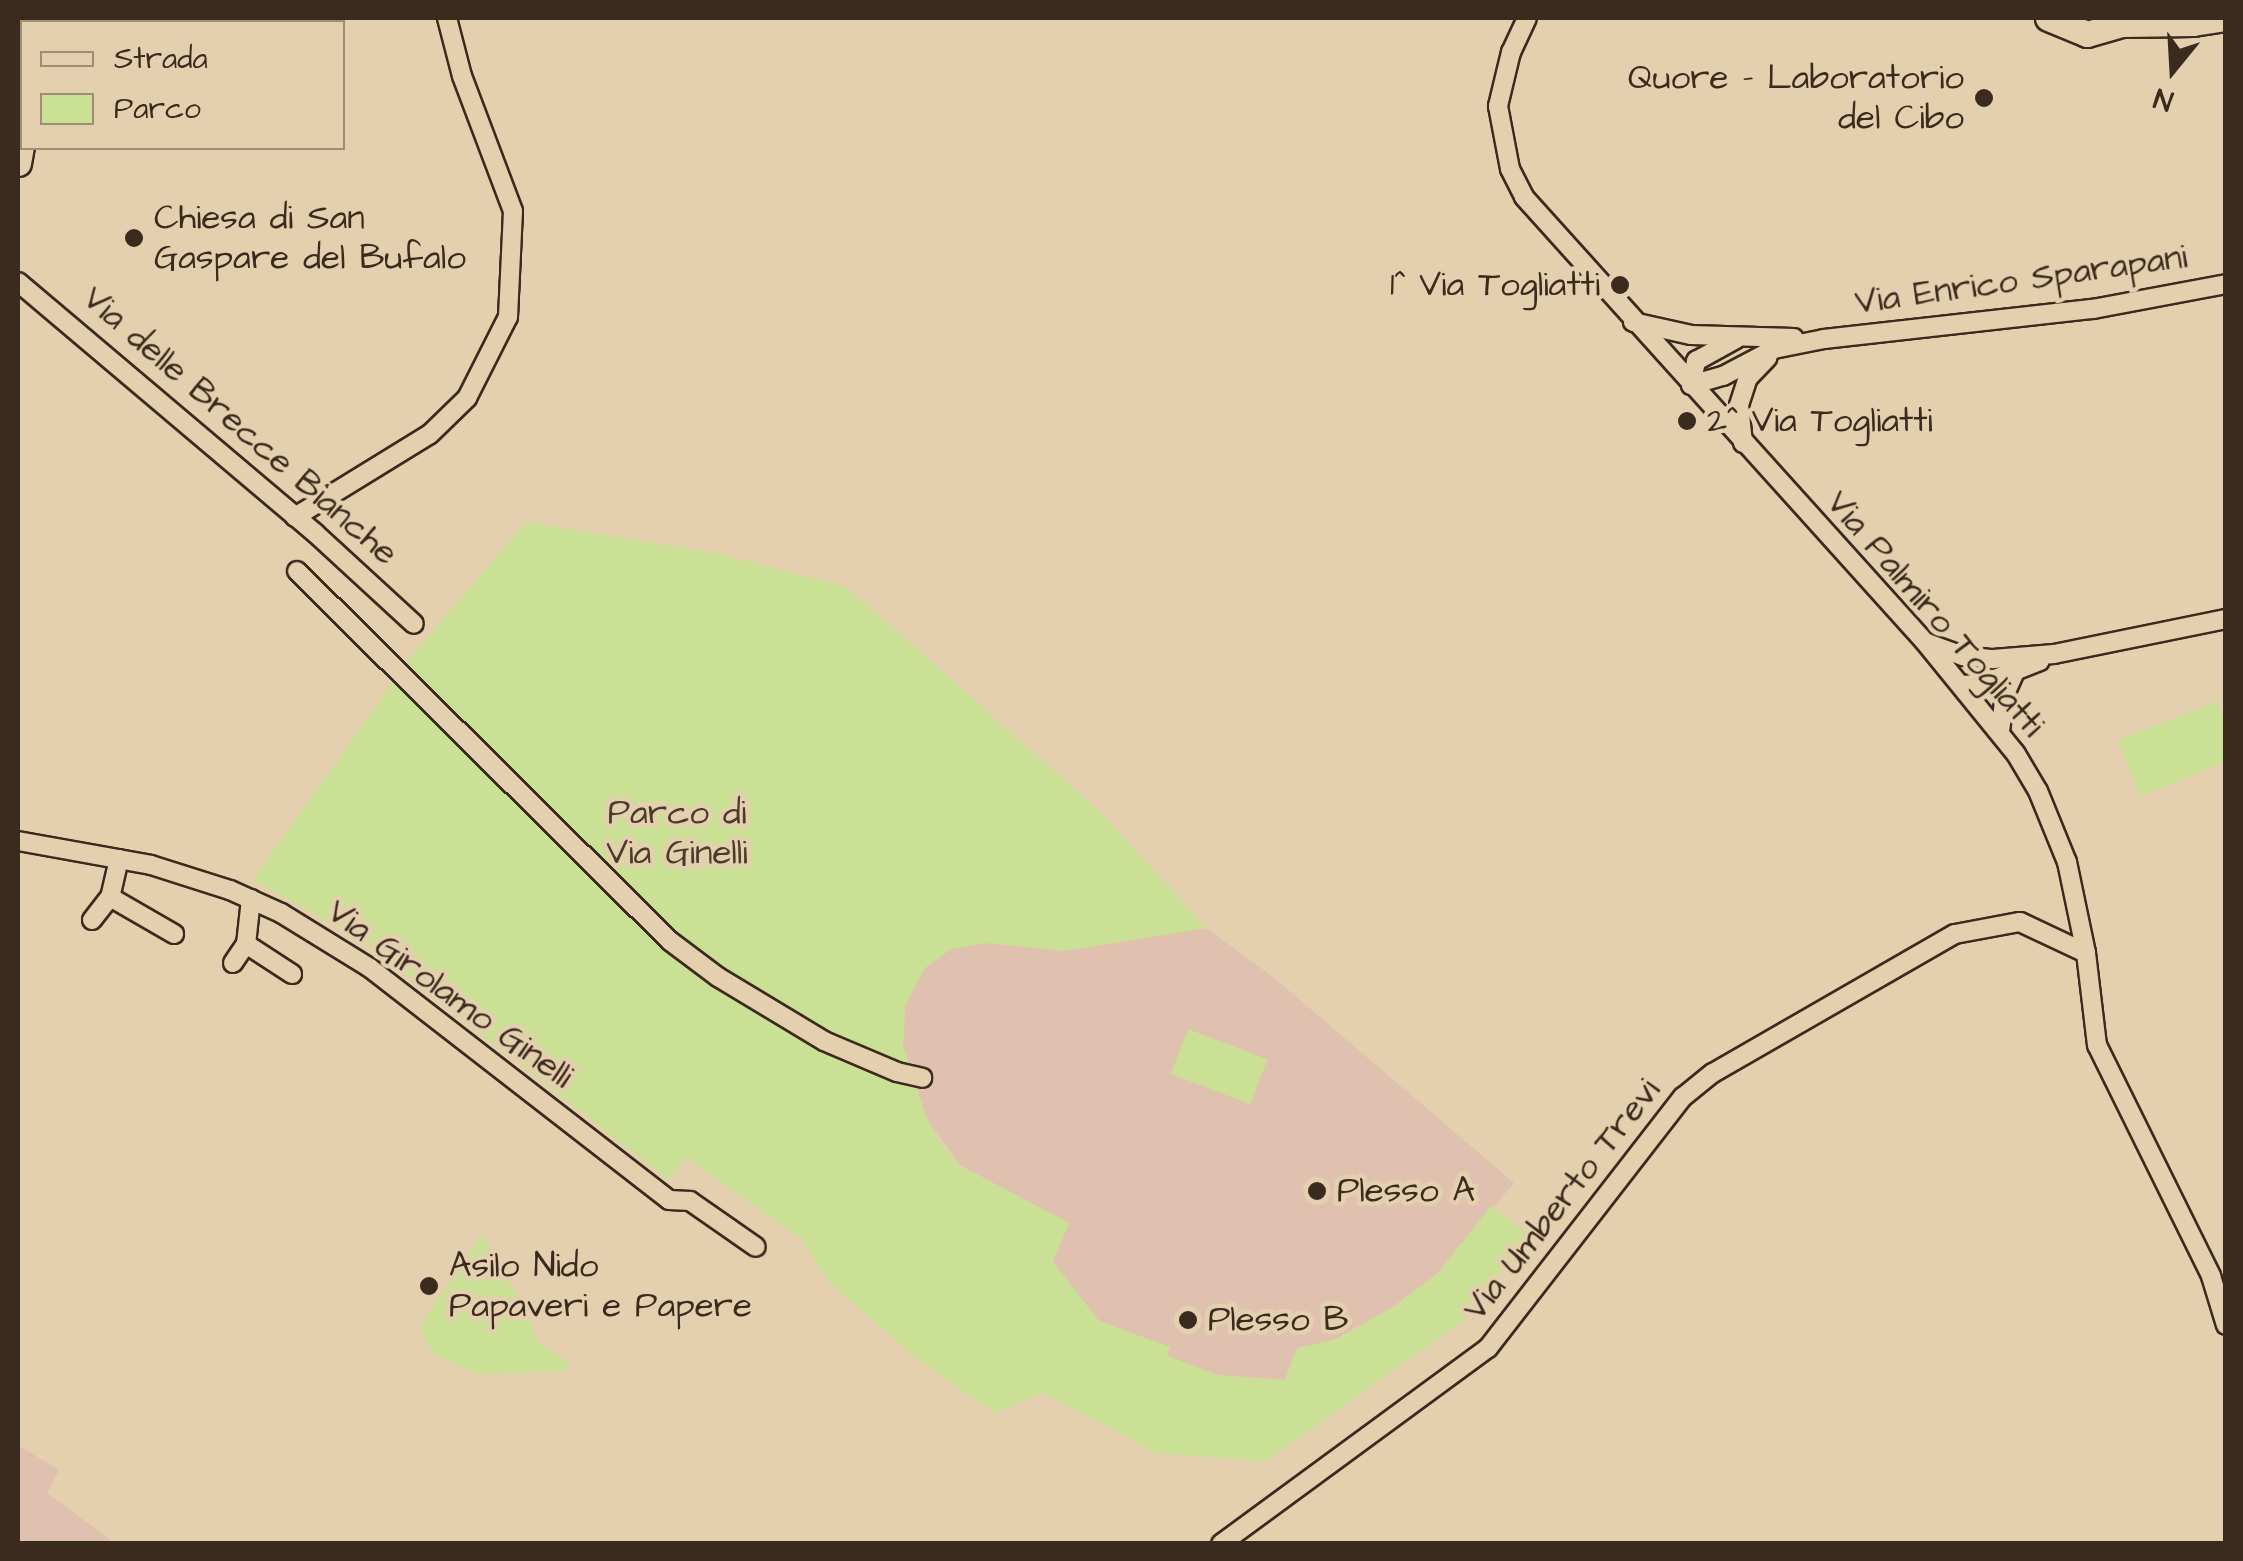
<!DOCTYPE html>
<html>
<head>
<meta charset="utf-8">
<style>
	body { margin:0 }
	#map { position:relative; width:2243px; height:1561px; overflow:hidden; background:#e4cfae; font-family:"Architects Daughter",sans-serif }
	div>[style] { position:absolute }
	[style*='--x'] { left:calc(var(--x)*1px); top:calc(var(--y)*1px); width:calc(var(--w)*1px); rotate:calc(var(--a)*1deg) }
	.built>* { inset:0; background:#e0c1b0 }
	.green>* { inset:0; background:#c9e095; transform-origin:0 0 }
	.roads { filter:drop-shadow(2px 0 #3b2a1e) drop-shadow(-2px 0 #3b2a1e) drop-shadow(0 2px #3b2a1e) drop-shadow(0 -2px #3b2a1e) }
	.street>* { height:18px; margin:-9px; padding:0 9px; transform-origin:9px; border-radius:9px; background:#e4cfae }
	.secondary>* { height:25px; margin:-12.5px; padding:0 12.5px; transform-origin:12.5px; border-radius:12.5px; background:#e4cfae }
	.dots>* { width:28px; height:28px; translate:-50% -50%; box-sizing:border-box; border:5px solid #e4cfae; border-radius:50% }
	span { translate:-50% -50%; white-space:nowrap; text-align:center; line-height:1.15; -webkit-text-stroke:9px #e4cfae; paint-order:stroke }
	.poi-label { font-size:35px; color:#3b2a1e }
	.right { translate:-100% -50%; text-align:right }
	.left { translate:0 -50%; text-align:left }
	.street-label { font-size:35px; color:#3b2a1e }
	.park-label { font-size:35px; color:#493c2a }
	.frame { position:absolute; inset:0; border:20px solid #3b2a1e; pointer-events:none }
	.legend { position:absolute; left:20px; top:20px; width:325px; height:130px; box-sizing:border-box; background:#e4cfae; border:2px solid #a08d74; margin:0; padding:12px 18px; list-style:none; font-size:30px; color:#3b2a1e }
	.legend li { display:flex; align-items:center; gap:20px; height:50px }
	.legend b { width:50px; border:2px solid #a08d74 }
	.north { position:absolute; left:2123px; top:20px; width:100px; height:100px; -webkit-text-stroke:8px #e4cfae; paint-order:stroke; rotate:198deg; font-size:28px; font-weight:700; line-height:40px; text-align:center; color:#3b2a1e }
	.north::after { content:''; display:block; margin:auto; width:35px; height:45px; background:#3b2a1e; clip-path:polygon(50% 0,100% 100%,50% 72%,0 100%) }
</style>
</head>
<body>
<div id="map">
	<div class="built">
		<i style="clip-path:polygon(1206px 928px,1273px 977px,1514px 1183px,1437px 1274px,1393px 1307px,1334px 1340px,1297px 1348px,1285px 1380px,1218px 1375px,1167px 1356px,1169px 1347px,1099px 1321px,1052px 1261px,1069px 1223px,961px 1166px,927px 1120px,903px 1046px,905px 1005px,925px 968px,951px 949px,987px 943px,1064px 951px)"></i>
		<i style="clip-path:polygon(18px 1445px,59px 1470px,47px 1493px,115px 1543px,18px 1543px)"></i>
	</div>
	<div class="green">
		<i style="clip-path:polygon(526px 522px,720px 554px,847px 587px,1101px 813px,1206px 928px,1064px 951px,987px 943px,951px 949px,925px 968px,905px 1006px,903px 1046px,927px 1120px,939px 1142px,961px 1166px,1069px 1223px,1053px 1262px,1099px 1321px,1170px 1347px,1167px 1356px,1218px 1375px,1285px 1380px,1297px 1348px,1334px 1340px,1393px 1307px,1437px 1274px,1491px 1206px,1528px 1234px,1464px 1320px,1266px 1461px,1156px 1453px,1043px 1393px,995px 1413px,917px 1359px,829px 1282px,801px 1239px,687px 1158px,667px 1179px,361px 940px,253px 880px,409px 659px)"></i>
		<i style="clip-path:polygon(2217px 701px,2225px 722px,2225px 762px,2140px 796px,2118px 740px)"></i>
		<i style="left:1188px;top:1029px;width:85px;height:48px;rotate:21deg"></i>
		<i style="clip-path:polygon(482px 1234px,530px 1319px,536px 1341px,569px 1362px,567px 1371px,477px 1374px,435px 1355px,422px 1335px,421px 1324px)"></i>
	</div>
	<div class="roads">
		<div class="street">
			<i style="--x:1527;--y:18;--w:38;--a:115"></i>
			<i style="--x:1511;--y:52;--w:56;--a:103.5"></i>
			<i style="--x:1498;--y:106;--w:64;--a:79.2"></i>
			<i style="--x:1510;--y:169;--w:31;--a:63"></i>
			<i style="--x:1524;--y:197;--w:599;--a:47.98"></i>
			<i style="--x:1925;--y:642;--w:144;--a:50.9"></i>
			<i style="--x:2016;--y:754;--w:43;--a:59.3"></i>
			<i style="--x:2038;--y:791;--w:77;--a:67.8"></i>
			<i style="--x:2067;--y:862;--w:93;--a:78.2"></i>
			<i style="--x:2086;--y:953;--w:93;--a:83.2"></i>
			<i style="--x:2097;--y:1045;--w:258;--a:63.7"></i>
			<i style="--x:2211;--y:1276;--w:51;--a:73"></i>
			<i style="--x:18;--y:282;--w:389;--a:40.2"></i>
			<i style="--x:315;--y:533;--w:134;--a:42.6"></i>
			<i style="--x:1633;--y:322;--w:59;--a:12.6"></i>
			<i style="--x:1691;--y:335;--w:103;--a:1.7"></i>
			<i style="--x:1691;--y:385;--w:33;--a:-16"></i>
			<i style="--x:1723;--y:376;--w:58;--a:-27.9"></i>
			<i style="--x:1774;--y:349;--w:51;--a:-11.3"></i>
			<i style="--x:1824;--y:339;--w:271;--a:-6.4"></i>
			<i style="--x:2093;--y:309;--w:135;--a:-10.6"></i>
			<i style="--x:1691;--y:385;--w:25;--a:-78"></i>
			<i style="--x:1696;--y:361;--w:46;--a:-28.8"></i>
			<i style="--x:1743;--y:443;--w:38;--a:-96"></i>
			<i style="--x:1739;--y:405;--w:28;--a:-72"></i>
			<i style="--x:1748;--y:378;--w:28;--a:-46"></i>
			<i style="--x:295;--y:517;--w:158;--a:-31.6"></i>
			<i style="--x:430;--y:434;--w:52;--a:-44.2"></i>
			<i style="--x:467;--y:398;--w:91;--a:-63.2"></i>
			<i style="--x:508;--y:317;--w:106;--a:-87.3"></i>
			<i style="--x:513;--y:211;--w:144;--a:-110.7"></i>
			<i style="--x:462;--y:76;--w:60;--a:-104.5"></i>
			<i style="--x:297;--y:571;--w:525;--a:44.77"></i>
			<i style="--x:670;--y:941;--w:60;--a:36.9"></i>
			<i style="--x:718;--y:977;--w:124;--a:31.1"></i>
			<i style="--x:824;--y:1041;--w:79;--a:23"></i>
			<i style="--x:897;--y:1072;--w:26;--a:13"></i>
			<i style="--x:1927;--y:643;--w:38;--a:20"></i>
			<i style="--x:1963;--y:656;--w:30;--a:6"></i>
			<i style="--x:1993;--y:659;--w:61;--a:-4.7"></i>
			<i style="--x:2054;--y:654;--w:176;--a:-11.5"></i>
			<i style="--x:1961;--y:685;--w:21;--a:-3"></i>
			<i style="--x:1982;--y:684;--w:62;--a:-21.6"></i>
			<i style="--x:2000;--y:731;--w:37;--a:-82"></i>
			<i style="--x:2005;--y:694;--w:24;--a:-66"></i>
			<i style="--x:18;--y:841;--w:135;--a:10.2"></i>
			<i style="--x:151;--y:865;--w:83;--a:17.6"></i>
			<i style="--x:230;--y:890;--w:56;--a:24.3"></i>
			<i style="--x:281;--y:913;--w:105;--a:31.7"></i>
			<i style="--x:370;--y:968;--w:378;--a:37.8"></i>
			<i style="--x:669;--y:1200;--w:21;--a:3"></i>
			<i style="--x:690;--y:1201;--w:80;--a:34.9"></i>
			<i style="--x:119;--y:859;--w:39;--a:103"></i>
			<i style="--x:110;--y:897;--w:74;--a:30"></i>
			<i style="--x:251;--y:899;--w:45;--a:96.3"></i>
			<i style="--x:246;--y:944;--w:55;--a:33.1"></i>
			<i style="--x:92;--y:920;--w:29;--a:-52"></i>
			<i style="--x:233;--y:963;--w:23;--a:-56"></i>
			<i style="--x:1221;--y:1544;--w:331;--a:-36.3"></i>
			<i style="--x:1488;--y:1348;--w:318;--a:-52.2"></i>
			<i style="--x:1683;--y:1097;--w:38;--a:-39"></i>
			<i style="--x:1713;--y:1073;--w:279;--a:-29.9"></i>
			<i style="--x:1955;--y:934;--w:66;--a:-10.5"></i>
			<i style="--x:2020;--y:922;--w:73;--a:25.2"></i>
		</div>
		<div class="secondary">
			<i style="--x:2048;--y:18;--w:42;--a:22.3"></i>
			<i style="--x:2087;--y:34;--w:37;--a:-16"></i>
			<i style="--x:2123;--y:24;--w:70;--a:-0.8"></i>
			<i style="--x:2193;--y:23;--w:33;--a:-9"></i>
			<i style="--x:50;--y:22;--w:4;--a:-76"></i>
			<i style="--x:18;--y:163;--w:22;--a:-80"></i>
		</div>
	</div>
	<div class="dots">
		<i style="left:1984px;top:98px;background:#3b2a1e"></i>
		<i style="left:134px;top:238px;background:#3b2a1e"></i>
		<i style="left:1620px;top:285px;background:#3b2a1e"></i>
		<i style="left:1687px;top:421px;background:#3b2a1e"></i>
		<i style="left:1317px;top:1191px;background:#3b2a1e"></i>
		<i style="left:429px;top:1286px;background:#3b2a1e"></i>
		<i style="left:1188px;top:1320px;background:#3b2a1e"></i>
	</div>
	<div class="poi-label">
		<span class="right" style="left:1964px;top:98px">Quore - Laboratorio<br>del Cibo</span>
		<span class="left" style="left:154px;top:238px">Chiesa di San<br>Gaspare del Bufalo</span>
		<span class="right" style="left:1600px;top:285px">1^ Via Togliatti</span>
		<span class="left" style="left:1707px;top:421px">2^ Via Togliatti</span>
		<span class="left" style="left:1337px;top:1191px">Plesso A</span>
		<span class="left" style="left:449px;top:1286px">Asilo Nido<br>Papaveri e Papere</span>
		<span class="left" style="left:1208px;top:1320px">Plesso B</span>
	</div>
	<div class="street-label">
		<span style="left:2021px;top:280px;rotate:-8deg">Via Enrico Sparapani</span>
		<span style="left:240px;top:426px;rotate:41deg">Via delle Brecce Bianche</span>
		<span style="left:1935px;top:614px;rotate:49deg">Via Palmiro Togliatti</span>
		<span style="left:450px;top:994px;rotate:36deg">Via Girolamo Ginelli</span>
		<span style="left:1562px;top:1200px;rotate:-52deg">Via Umberto Trevi</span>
	</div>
	<div class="park-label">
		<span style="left:677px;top:833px">Parco di<br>Via Ginelli</span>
	</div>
	<div class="frame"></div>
	<ul class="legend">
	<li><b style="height:12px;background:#e4cfae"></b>Strada</li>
	<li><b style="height:28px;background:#c9e095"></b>Parco</li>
	</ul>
	<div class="north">N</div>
</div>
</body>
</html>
